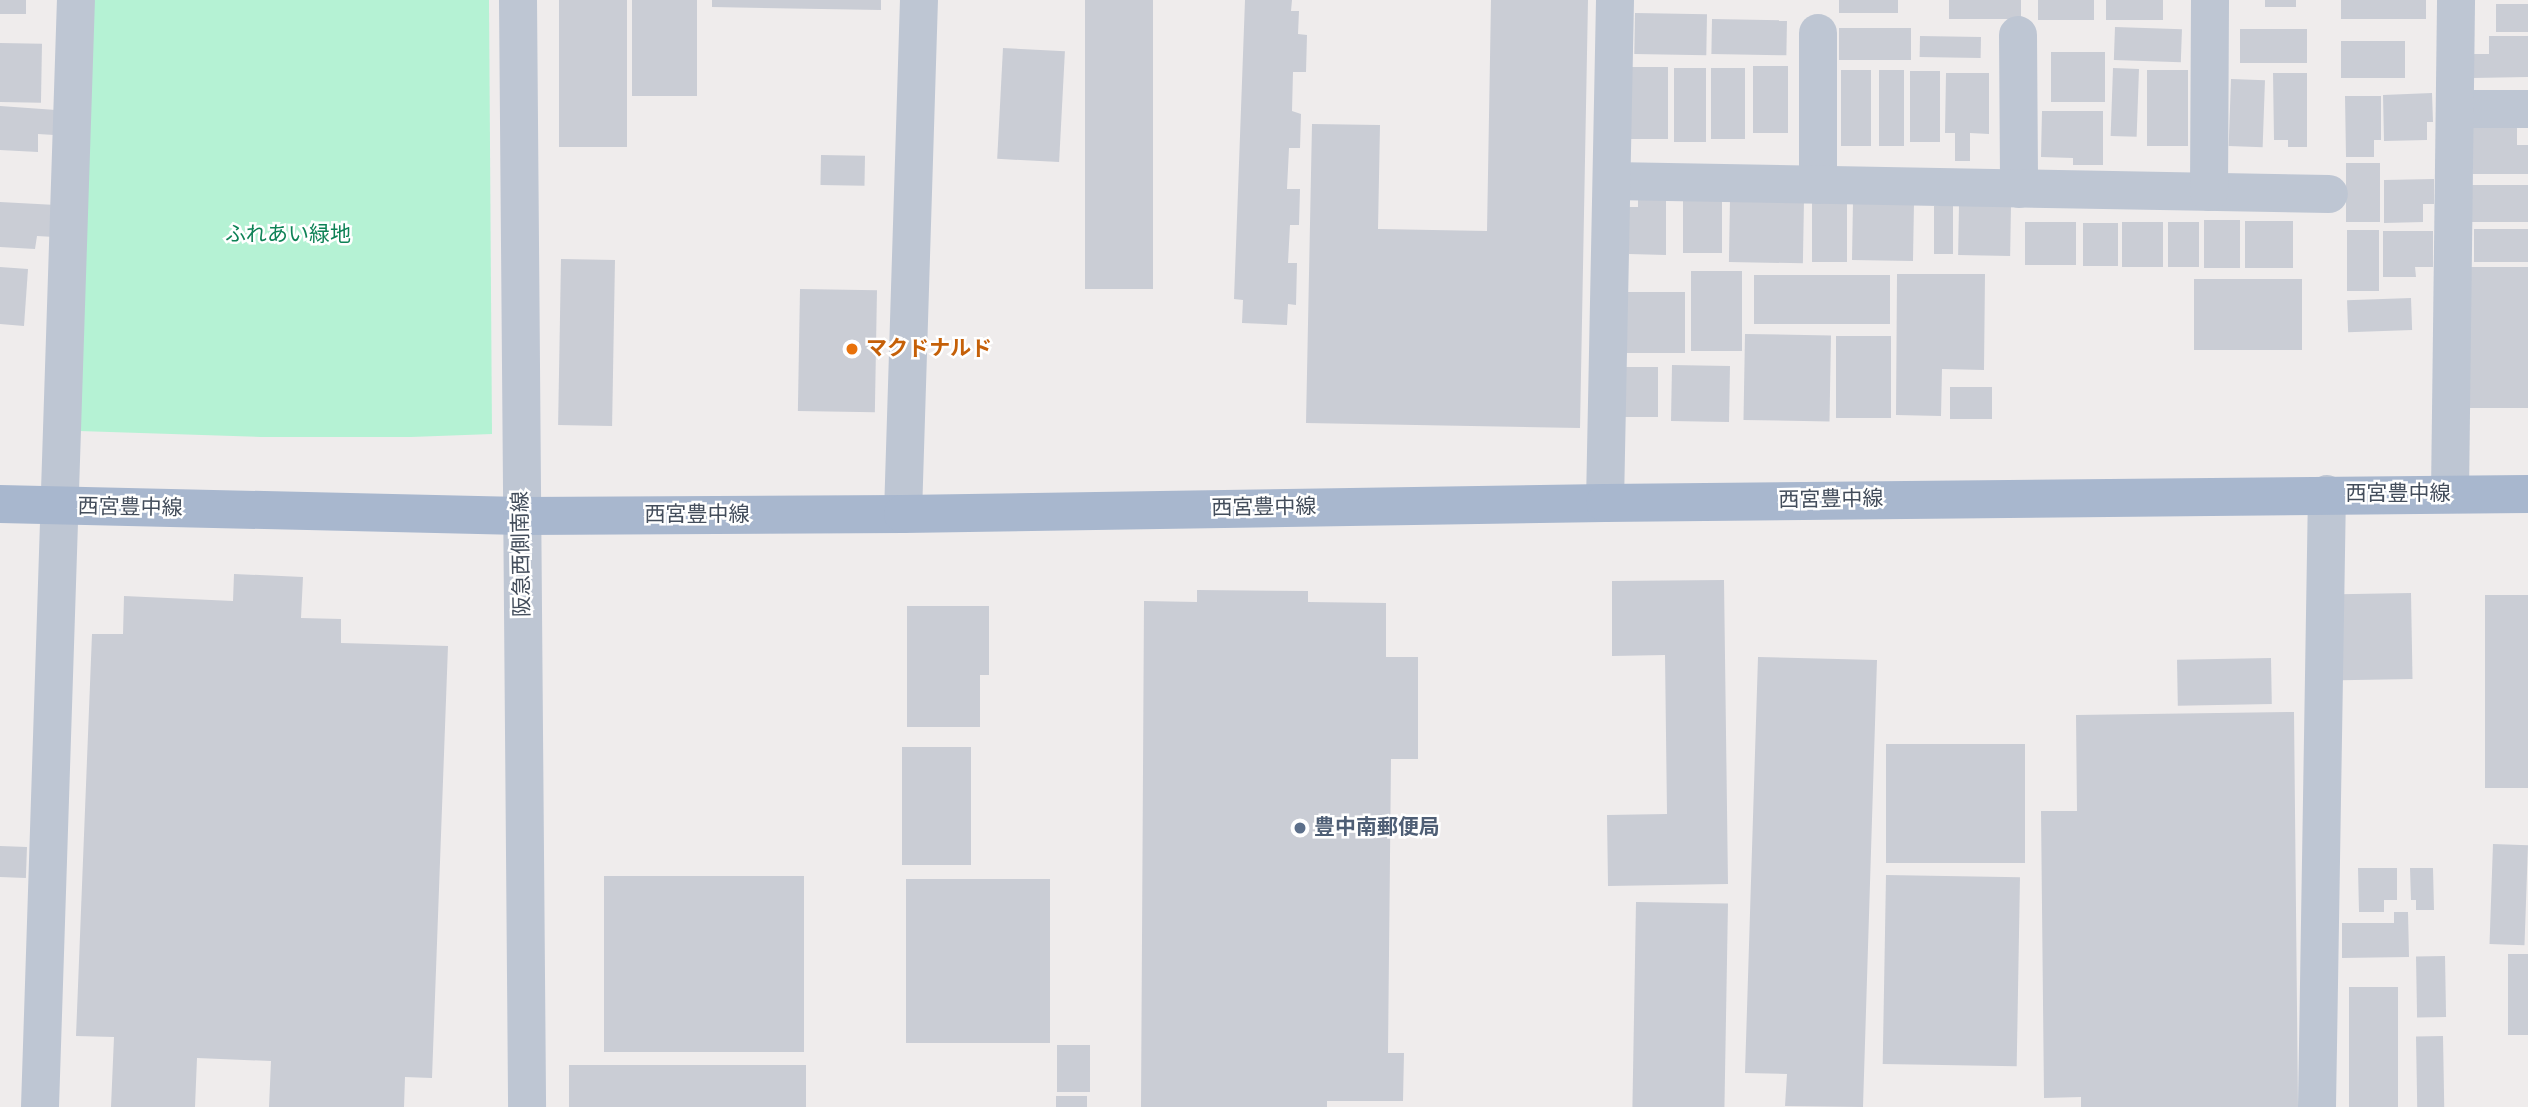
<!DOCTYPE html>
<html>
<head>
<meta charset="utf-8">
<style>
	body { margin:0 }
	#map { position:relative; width:2528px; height:1107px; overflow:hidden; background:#efecec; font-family:"Alegreya Sans","Noto Sans JP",sans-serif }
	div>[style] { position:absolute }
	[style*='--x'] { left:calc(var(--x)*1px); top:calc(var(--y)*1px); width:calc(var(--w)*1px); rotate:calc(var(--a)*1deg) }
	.green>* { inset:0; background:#b5f2d4 }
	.building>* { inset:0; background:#cacdd5; transform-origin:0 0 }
	.minor>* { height:38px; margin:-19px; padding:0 19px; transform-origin:19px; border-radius:19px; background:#bec6d3 }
	.major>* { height:38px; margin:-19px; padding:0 19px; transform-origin:19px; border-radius:19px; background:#a8b7ce }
	.dots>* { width:19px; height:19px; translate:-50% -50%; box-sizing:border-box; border:4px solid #fff; border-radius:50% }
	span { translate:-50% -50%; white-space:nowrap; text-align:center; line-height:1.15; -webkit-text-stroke:5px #fff; paint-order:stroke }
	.park-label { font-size:21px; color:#0e8256 }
	.food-label { font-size:21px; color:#c56008; font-weight:700 }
	.left { translate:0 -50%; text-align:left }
	.street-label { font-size:21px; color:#434d5b }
	.service-label { font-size:21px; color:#4e5e75; font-weight:700 }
</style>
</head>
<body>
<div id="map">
	<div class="green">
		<i style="clip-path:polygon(92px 0,489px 0,492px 434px,411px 437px,261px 437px,79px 431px)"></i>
	</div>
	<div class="building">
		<i style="left:0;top:0;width:26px;height:14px"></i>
		<i style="left:559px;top:0;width:68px;height:147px"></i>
		<i style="left:632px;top:0;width:65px;height:96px"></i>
		<i style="clip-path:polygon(712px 0,881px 0,881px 10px,712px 7px)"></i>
		<i style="left:1085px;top:0;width:68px;height:289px"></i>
		<i style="clip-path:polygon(1245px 0,1292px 0,1291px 11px,1299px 11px,1298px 34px,1307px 35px,1306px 72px,1293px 72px,1292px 111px,1301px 114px,1300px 148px,1289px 148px,1287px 189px,1300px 189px,1299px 225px,1290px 225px,1288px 263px,1297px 263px,1296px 305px,1288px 304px,1287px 325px,1242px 323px,1243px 300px,1234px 299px)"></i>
		<i style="clip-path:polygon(1491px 0,1588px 0,1580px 428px,1306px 423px,1312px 124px,1380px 125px,1378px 229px,1487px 231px)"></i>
		<i style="left:1839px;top:0;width:59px;height:13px"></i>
		<i style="left:1949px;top:0;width:72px;height:19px"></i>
		<i style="left:2038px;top:0;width:56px;height:20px"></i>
		<i style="left:2106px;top:0;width:57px;height:20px"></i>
		<i style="left:2265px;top:0;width:31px;height:7px"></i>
		<i style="left:2341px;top:0;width:85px;height:19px"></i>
		<i style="left:2496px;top:4px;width:32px;height:28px"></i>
		<i style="left:1635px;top:13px;width:72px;height:41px;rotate:1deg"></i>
		<i style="left:1712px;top:19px;width:75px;height:35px;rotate:1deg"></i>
		<i style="left:2115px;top:27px;width:67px;height:33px;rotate:2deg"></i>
		<i style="left:1839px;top:28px;width:72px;height:32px"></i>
		<i style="left:2240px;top:29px;width:67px;height:34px"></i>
		<i style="left:1920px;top:36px;width:61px;height:21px;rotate:1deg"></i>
		<i style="clip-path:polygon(2489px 36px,2528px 36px,2528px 77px,2472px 78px,2471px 54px,2489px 54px)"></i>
		<i style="left:2341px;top:41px;width:64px;height:37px"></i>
		<i style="left:0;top:43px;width:42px;height:59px;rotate:1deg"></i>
		<i style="left:1003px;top:48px;width:62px;height:111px;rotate:3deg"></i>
		<i style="left:2105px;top:52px;width:50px;height:54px;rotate:90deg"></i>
		<i style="left:1753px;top:66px;width:35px;height:67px"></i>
		<i style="left:1629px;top:67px;width:39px;height:72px"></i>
		<i style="left:1674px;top:68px;width:32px;height:74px"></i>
		<i style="left:1711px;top:68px;width:34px;height:71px"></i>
		<i style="left:2113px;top:68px;width:26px;height:68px;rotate:2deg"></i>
		<i style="left:1841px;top:70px;width:30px;height:76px"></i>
		<i style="left:1879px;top:70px;width:25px;height:76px"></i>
		<i style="left:2147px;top:70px;width:41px;height:76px"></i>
		<i style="left:1910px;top:71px;width:30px;height:71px"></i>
		<i style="clip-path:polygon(1946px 73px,1989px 73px,1989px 134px,1970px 133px,1970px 161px,1955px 161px,1955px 133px,1945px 133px)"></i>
		<i style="clip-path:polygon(2273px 73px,2307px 73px,2307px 147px,2288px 147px,2288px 140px,2274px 140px)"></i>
		<i style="left:2231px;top:79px;width:34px;height:67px;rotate:2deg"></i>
		<i style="clip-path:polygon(2432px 93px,2433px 122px,2427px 122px,2427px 140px,2384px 141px,2383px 95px)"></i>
		<i style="clip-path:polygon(2345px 96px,2381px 96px,2381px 140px,2374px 140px,2374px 157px,2346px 157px)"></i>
		<i style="clip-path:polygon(0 106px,56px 110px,54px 135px,38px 134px,38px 152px,0 150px)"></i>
		<i style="clip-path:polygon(2042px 111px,2103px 111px,2103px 165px,2073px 165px,2073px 158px,2041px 157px)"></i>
		<i style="clip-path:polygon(2472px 124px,2517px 124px,2517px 145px,2528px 145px,2528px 174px,2473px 174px)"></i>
		<i style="left:821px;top:155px;width:44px;height:30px;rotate:1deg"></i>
		<i style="left:2346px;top:163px;width:34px;height:59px"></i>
		<i style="clip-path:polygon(2434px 179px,2434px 204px,2423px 204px,2423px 222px,2384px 223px,2384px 180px)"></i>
		<i style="left:2528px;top:185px;width:37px;height:56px;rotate:90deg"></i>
		<i style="left:1812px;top:196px;width:35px;height:66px"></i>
		<i style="clip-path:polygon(1638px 198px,1666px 198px,1666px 255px,1629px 254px,1629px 207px,1638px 207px)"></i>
		<i style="left:1730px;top:199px;width:74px;height:63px;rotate:1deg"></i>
		<i style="left:1683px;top:200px;width:39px;height:53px"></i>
		<i style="clip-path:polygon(0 202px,56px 205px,54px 237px,37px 236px,35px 249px,0 247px)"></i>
		<i style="left:1853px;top:202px;width:61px;height:58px;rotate:1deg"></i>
		<i style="left:1959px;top:205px;width:52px;height:50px;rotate:1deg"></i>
		<i style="left:1934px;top:206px;width:19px;height:48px"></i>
		<i style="left:2204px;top:220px;width:36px;height:48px"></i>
		<i style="left:2245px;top:221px;width:48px;height:47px"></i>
		<i style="left:2025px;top:222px;width:51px;height:43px"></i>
		<i style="left:2122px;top:222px;width:41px;height:45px"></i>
		<i style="left:2168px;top:222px;width:31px;height:45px"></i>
		<i style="left:2083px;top:223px;width:35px;height:43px"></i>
		<i style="left:2528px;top:229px;width:33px;height:54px;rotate:90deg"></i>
		<i style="left:2347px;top:230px;width:32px;height:61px"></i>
		<i style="clip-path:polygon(2383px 231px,2433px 231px,2433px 267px,2415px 267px,2416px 277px,2383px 277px)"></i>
		<i style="left:561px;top:259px;width:54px;height:166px;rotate:1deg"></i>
		<i style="clip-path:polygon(0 267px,28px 269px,24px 326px,0 324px)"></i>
		<i style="left:2528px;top:267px;width:141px;height:60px;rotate:90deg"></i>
		<i style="left:1691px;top:271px;width:51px;height:80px"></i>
		<i style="clip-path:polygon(1897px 274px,1985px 274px,1984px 370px,1942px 369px,1941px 416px,1896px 415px)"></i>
		<i style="left:1754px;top:275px;width:136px;height:49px"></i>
		<i style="left:2194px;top:279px;width:108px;height:71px"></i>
		<i style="left:800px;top:289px;width:77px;height:122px;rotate:1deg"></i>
		<i style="left:1624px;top:292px;width:61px;height:61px"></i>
		<i style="left:2411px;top:298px;width:32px;height:64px;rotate:88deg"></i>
		<i style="left:1745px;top:334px;width:86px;height:86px;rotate:1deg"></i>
		<i style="left:1836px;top:336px;width:55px;height:82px"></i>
		<i style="left:1672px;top:365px;width:58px;height:56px;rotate:1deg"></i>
		<i style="left:1617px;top:367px;width:41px;height:50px"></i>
		<i style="left:1950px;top:387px;width:42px;height:32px"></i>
		<i style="clip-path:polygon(234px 574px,303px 577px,301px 618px,341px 619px,341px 643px,448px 646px,432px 1078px,405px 1077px,404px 1107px,269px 1107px,271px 1061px,197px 1058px,195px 1107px,111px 1107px,114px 1037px,76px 1036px,92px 634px,123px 634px,124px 596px,233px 601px)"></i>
		<i style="clip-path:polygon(1724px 580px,1728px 884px,1608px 886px,1607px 815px,1667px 814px,1665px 655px,1612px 656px,1612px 581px)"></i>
		<i style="clip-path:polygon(1197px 590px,1308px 591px,1308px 602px,1386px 603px,1386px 657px,1418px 657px,1418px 759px,1391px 759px,1388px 1053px,1404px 1053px,1403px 1101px,1327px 1101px,1327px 1107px,1141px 1107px,1144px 601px,1197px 602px)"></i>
		<i style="left:2411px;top:593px;width:86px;height:72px;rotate:89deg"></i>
		<i style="left:2528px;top:595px;width:193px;height:43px;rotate:90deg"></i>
		<i style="clip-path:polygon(907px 606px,989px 606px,989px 675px,980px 675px,980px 727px,907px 727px)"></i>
		<i style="clip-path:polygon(1758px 657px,1877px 660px,1863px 1107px,1785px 1106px,1787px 1074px,1745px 1073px)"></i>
		<i style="left:2271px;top:658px;width:46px;height:94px;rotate:89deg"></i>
		<i style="clip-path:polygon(2294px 712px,2298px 1107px,2081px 1107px,2081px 1097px,2044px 1098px,2041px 811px,2077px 811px,2076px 715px)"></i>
		<i style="left:2025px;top:744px;width:119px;height:139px;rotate:90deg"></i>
		<i style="left:902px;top:747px;width:69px;height:118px"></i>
		<i style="left:2493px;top:844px;width:35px;height:100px;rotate:2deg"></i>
		<i style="left:0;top:846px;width:27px;height:31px;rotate:2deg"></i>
		<i style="clip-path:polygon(2358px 868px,2397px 868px,2397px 900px,2384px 900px,2384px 912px,2359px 912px)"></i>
		<i style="clip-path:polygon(2410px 868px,2433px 868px,2434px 910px,2416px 910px,2416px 900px,2411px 900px)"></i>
		<i style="left:1886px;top:875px;width:134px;height:189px;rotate:1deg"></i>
		<i style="left:604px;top:876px;width:200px;height:176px"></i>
		<i style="left:906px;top:879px;width:144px;height:164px"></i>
		<i style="left:1636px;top:902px;width:92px;height:205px;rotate:1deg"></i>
		<i style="clip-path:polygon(2394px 912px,2408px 912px,2409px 957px,2342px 958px,2342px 923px,2394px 923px)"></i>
		<i style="left:2508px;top:954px;width:20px;height:81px"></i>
		<i style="left:2445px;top:956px;width:61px;height:29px;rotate:89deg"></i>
		<i style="left:2398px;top:987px;width:120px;height:49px;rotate:90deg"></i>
		<i style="left:2443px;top:1036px;width:71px;height:27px;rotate:89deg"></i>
		<i style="left:1057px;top:1045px;width:33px;height:47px"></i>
		<i style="left:569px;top:1065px;width:237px;height:42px"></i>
		<i style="left:1056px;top:1096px;width:31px;height:11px"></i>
	</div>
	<div class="minor">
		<i style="--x:518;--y:0;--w:1107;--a:89.53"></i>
		<i style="--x:1818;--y:33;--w:152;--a:90"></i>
		<i style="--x:2018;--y:35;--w:154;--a:89.6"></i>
		<i style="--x:2455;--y:109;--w:73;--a:0"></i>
		<i style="--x:1612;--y:181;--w:717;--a:1.04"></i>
		<i style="--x:2209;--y:192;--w:192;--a:-89.7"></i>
		<i style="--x:2450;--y:494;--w:494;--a:-89.3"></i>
		<i style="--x:1605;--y:503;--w:503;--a:-88.86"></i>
		<i style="--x:903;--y:514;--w:514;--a:-88.22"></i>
		<i style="--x:40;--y:1107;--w:1108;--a:-88.14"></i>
		<i style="--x:2317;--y:1107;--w:613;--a:-89.07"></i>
	</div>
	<div class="major">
		<i style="--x:0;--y:504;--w:522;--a:1.32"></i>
		<i style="--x:522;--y:516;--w:381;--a:-0.3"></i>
		<i style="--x:903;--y:514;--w:702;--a:-0.9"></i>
		<i style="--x:1605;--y:503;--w:923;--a:-0.56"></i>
	</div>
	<div class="dots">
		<i style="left:852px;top:349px;background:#e8710a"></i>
		<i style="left:1300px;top:828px;background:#5c6f8a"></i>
	</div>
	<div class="park-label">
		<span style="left:288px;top:235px">ふれあい緑地</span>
	</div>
	<div class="food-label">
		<span class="left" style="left:866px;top:349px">マクドナルド</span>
	</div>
	<div class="street-label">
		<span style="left:2398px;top:494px">西宮豊中線</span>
		<span style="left:1831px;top:500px;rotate:-1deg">西宮豊中線</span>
		<span style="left:130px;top:508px;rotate:1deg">西宮豊中線</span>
		<span style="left:1264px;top:508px;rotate:-1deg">西宮豊中線</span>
		<span style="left:697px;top:515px">西宮豊中線</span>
		<span style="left:522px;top:554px;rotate:-91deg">阪急西側南線</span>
	</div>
	<div class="service-label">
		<span class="left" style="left:1314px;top:828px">豊中南郵便局</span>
	</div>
</div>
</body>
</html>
